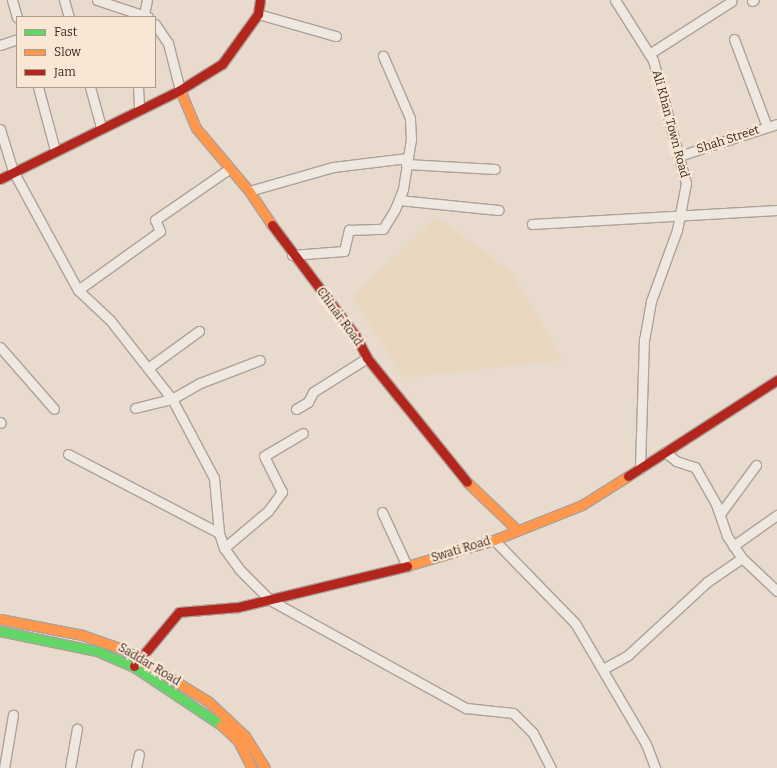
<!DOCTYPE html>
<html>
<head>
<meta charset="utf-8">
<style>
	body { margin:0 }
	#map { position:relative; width:777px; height:768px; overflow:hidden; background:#e8dbce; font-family:Bitter,serif }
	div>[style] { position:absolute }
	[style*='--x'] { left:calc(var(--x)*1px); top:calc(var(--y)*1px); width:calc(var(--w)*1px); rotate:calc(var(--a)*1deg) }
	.farmland>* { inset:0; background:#e8d7be }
	.roads { filter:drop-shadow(1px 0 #ada198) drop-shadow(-1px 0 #ada198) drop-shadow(0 1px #ada198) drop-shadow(0 -1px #ada198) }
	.street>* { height:9px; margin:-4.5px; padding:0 4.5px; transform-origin:4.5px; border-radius:4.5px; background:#efe8e1 }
	.fast>* { height:9px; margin:-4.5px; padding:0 4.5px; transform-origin:4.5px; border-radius:4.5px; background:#63d668 }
	.slow>* { height:9px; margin:-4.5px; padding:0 4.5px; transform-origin:4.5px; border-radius:4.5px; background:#ff974d }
	.jam>* { height:9px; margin:-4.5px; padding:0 4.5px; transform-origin:4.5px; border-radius:4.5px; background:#b3261e }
	span { translate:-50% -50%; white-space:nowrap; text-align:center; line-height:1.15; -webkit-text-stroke:4px #f8e7d5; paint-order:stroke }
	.street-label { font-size:12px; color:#3d271e }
	.legend { position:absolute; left:16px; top:16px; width:140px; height:72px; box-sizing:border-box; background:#f8e7d5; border:1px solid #ad9a8c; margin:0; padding:5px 7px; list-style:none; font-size:12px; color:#3d271e }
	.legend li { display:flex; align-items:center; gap:8px; height:20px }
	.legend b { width:20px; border:1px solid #ad9a8c }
</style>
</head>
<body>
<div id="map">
	<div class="farmland">
		<i style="clip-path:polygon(436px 217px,512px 272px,563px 360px,404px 378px,353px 297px)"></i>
	</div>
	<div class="roads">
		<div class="street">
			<i style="--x:12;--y:0;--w:18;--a:74"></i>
			<i style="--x:64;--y:0;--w:18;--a:74"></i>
			<i style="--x:97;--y:0;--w:54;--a:18.4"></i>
			<i style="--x:615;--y:0;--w:71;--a:57.7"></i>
			<i style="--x:653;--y:60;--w:127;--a:75"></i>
			<i style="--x:686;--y:183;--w:48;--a:100.8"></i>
			<i style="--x:677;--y:230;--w:76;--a:110.1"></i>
			<i style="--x:651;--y:301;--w:39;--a:100"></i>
			<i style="--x:644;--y:339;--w:130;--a:91.8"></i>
			<i style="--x:752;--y:1;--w:2;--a:-27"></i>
			<i style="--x:144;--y:14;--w:14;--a:-78"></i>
			<i style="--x:258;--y:14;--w:81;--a:15.8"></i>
			<i style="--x:155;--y:24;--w:23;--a:56"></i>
			<i style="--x:168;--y:43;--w:49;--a:75.7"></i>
			<i style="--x:734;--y:39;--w:94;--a:69.4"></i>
			<i style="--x:0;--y:45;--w:18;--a:-19"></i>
			<i style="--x:649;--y:54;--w:98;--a:-32.6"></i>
			<i style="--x:38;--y:87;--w:65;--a:74.9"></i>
			<i style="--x:90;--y:87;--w:41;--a:74.6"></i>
			<i style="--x:138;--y:87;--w:22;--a:87"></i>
			<i style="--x:0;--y:129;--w:44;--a:72.8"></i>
			<i style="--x:13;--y:171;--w:136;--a:61.4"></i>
			<i style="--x:78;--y:290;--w:44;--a:43.2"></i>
			<i style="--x:110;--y:320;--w:100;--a:51.9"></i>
			<i style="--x:172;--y:399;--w:89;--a:62"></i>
			<i style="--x:214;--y:478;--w:55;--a:84.8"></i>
			<i style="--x:219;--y:533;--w:16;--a:72"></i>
			<i style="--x:224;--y:548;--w:26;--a:54"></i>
			<i style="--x:239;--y:569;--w:44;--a:45"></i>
			<i style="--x:270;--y:600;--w:224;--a:28.9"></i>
			<i style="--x:466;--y:708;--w:47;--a:6.1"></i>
			<i style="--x:513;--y:713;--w:28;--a:45"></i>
			<i style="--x:533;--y:733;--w:39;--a:63"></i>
			<i style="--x:679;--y:156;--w:103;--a:-18.1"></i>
			<i style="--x:406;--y:164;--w:89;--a:3.2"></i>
			<i style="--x:249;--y:191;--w:87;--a:-15.9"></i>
			<i style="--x:333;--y:167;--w:75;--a:-6.9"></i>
			<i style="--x:399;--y:200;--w:100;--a:5.7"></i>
			<i style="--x:532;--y:224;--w:245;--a:-3.3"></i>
			<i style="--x:292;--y:255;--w:52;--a:-4.4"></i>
			<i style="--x:344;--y:251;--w:22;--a:-77"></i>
			<i style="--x:349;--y:230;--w:34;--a:-2"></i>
			<i style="--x:383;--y:229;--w:23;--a:-59"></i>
			<i style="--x:395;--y:209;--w:22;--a:-68"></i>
			<i style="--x:403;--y:189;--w:51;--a:-80.9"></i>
			<i style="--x:411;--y:139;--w:21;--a:-93"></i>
			<i style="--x:410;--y:118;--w:68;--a:-113.5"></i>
			<i style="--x:78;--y:290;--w:101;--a:-35.7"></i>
			<i style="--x:160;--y:231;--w:12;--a:-114"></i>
			<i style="--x:155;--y:220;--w:90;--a:-34.6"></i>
			<i style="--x:0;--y:347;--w:82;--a:48.9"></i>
			<i style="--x:148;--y:368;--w:63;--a:-36"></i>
			<i style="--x:135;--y:408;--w:38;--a:-14"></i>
			<i style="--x:172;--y:399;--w:32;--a:-30"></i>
			<i style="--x:200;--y:383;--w:64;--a:-21"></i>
			<i style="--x:296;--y:409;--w:14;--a:-30"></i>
			<i style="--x:308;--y:402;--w:11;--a:-63"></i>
			<i style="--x:313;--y:392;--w:64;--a:-32.2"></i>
			<i style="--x:0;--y:422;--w:1;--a:45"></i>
			<i style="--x:665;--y:452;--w:14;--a:39"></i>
			<i style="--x:676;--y:461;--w:20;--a:18"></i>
			<i style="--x:695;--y:467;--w:43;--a:60.4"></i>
			<i style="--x:716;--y:504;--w:34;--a:71"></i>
			<i style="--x:727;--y:536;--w:27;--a:56"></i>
			<i style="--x:742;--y:558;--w:48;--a:43.3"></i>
			<i style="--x:68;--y:454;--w:170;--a:27.6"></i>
			<i style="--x:382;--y:512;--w:60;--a:65.2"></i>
			<i style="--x:720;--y:514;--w:61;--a:-53.7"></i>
			<i style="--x:494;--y:540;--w:116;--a:45.7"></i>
			<i style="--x:575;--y:623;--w:140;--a:59.6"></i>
			<i style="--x:646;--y:744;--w:26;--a:69"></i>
			<i style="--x:733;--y:546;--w:54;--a:-35.2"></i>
			<i style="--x:224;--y:548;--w:57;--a:-40.1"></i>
			<i style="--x:268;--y:511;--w:24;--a:-54"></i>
			<i style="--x:282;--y:492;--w:40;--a:-116.6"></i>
			<i style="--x:264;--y:456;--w:45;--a:-30.5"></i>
			<i style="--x:603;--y:669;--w:29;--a:-29"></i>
			<i style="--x:628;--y:655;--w:108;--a:-42.7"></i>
			<i style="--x:707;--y:582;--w:42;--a:-34.4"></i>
			<i style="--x:4;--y:768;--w:54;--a:-80.4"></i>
			<i style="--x:70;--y:768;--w:40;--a:-80"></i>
			<i style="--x:136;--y:768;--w:14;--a:-78"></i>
		</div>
		<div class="fast">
			<i style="--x:0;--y:631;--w:99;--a:11.7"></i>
			<i style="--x:97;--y:651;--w:40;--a:23.4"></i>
			<i style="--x:134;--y:667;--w:105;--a:33.7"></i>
		</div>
		<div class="slow">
			<i style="--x:180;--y:90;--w:41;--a:67.2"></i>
			<i style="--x:196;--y:128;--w:82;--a:49.9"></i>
			<i style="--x:249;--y:191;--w:41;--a:55.9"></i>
			<i style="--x:467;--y:482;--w:69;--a:43.8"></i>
			<i style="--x:407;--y:566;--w:91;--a:-16.6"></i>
			<i style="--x:494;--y:540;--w:95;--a:-21.7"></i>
			<i style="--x:582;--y:505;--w:54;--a:-32.2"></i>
			<i style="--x:0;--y:619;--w:84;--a:11"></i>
			<i style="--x:82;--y:635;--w:43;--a:18.9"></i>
			<i style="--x:123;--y:649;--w:101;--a:31.6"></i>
			<i style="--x:209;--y:702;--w:50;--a:43.4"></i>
			<i style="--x:245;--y:736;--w:38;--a:58"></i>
			<i style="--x:221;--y:725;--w:23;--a:43"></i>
			<i style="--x:238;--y:741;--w:30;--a:63"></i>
		</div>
		<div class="jam">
			<i style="--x:0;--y:179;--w:201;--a:-26.3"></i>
			<i style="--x:180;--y:90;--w:49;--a:-31.8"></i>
			<i style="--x:222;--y:64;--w:62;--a:-54.2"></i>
			<i style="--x:258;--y:14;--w:14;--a:-82"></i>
			<i style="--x:272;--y:225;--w:138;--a:53"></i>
			<i style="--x:355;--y:335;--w:26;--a:62"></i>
			<i style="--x:367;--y:358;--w:159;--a:51.1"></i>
			<i style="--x:628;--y:476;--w:177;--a:-32.8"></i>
			<i style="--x:134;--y:666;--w:70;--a:-50.2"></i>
			<i style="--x:179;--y:612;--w:59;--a:-4.8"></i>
			<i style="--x:238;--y:607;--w:174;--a:-13.6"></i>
		</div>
	</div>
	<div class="street-label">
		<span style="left:670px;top:124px;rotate:75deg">Ali Khan Town Road</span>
		<span style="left:728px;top:140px;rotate:-18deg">Shah Street</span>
		<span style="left:339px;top:317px;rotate:54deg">Chinar Road</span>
		<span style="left:461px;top:550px;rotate:-17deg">Swati Road</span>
		<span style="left:149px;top:665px;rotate:31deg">Saddar Road</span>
	</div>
	<ul class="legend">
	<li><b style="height:5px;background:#63d668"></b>Fast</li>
	<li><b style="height:5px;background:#ff974d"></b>Slow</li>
	<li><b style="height:5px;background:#b3261e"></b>Jam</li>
	</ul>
</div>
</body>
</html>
